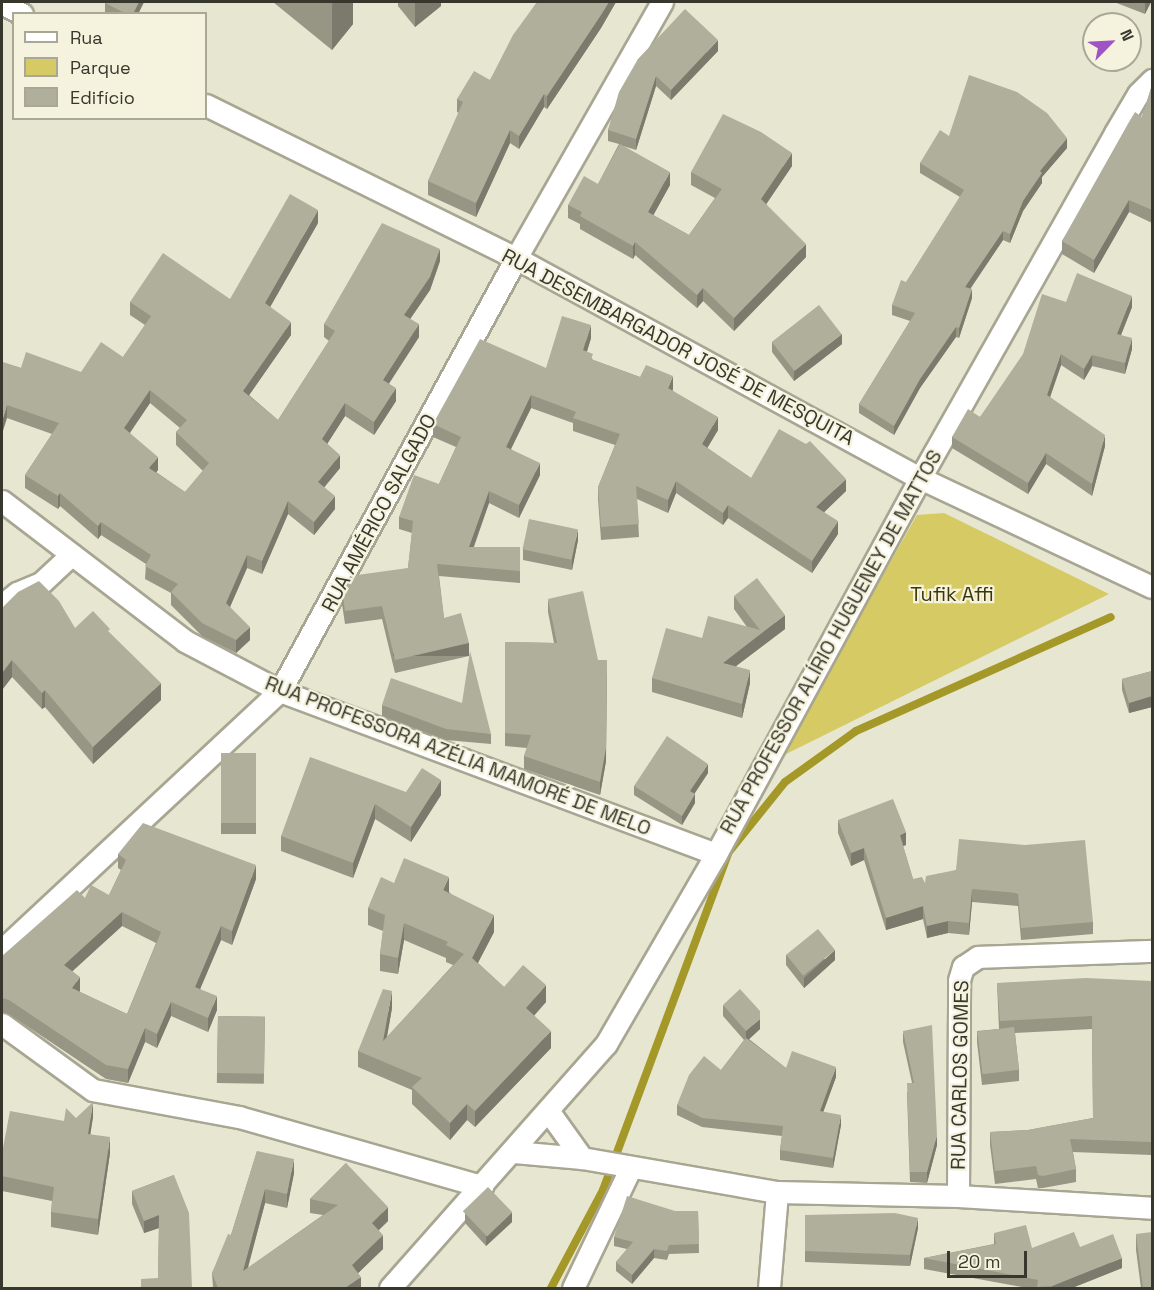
<!DOCTYPE html>
<html>
<head>
<meta charset="utf-8">
<style>
	body { margin:0 }
	#map { position:relative; width:1154px; height:1290px; overflow:hidden; background:#e7e6d0; font-family:"Space Grotesk",sans-serif }
	div>[style] { position:absolute }
	[style*='--x'] { left:calc(var(--x)*1px); top:calc(var(--y)*1px); width:calc(var(--w)*1px); rotate:calc(var(--a)*1deg) }
	.green>* { inset:0; background:#d6ca64 }
	.stream>* { height:8px; margin:-4px; padding:0 4px; transform-origin:4px; border-radius:4px; background:#a49828 }
	.roads { filter:drop-shadow(2px 0 #a8a692) drop-shadow(-2px 0 #a8a692) drop-shadow(0 2px #a8a692) drop-shadow(0 -2px #a8a692) }
	.minor>* { height:21px; margin:-10.5px; padding:0 10.5px; transform-origin:10.5px; border-radius:10.5px; background:#fff }
	.wall>* { inset:0; background:#979685; transform-origin:0 0 }
	.shaded-wall>* { inset:0; background:#7b7a6c; transform-origin:0 0 }
	.building>* { inset:0; background:#b0af9b; transform-origin:0 0 }
	span { translate:-50% -50%; white-space:nowrap; text-align:center; line-height:1.15; -webkit-text-stroke:4.5px #f5f3dd; paint-order:stroke }
	.street-label { font-size:20px; color:#37372e }
	.park-label { font-size:20px; color:#3c3709 }
	.frame { position:absolute; inset:0; border:3px solid #37372e; pointer-events:none }
	.legend { position:absolute; left:12px; top:12px; width:195px; height:108px; box-sizing:border-box; background:#f5f3dd; border:2px solid #a9a897; margin:0; padding:8px 10px; list-style:none; font-size:18px; color:#37372e }
	.legend li { display:flex; align-items:center; gap:12px; height:30px }
	.legend b { width:30px; border:2px solid #a9a897 }
	.north { position:absolute; left:1082px; top:12px; width:60px; height:60px; box-sizing:border-box; background:#f5f3dd; border:2px solid #a9a897; border-radius:50%; rotate:66deg; font-size:16px; font-weight:700; line-height:24px; text-align:center; color:#37372e }
	.north::after { content:''; display:block; margin:auto; width:21px; height:27px; background:#9f53c5; clip-path:polygon(50% 0,100% 100%,50% 72%,0 100%) }
	.scale { position:absolute; left:947px; top:1251px; width:80px; height:27px; box-sizing:border-box; border:3px solid #37372e; border-top:0; padding-left:8px; font-size:18px; line-height:21px; white-space:nowrap; color:#37372e; -webkit-text-stroke:4px #f5f3dd; paint-order:stroke }
</style>
</head>
<body>
<div id="map">
	<div class="green">
		<i style="clip-path:polygon(944px 513px,1109px 594px,780px 757px,917px 515px)"></i>
	</div>
	<div class="stream">
		<i style="--x:551;--y:1288;--w:111;--a:-62"></i>
		<i style="--x:603;--y:1190;--w:359;--a:-69.6"></i>
		<i style="--x:728;--y:853;--w:91;--a:-51.2"></i>
		<i style="--x:785;--y:782;--w:87;--a:-35.7"></i>
		<i style="--x:856;--y:731;--w:279;--a:-24.1"></i>
	</div>
	<div class="roads">
		<div class="minor">
			<i style="--x:2;--y:3;--w:23;--a:29"></i>
			<i style="--x:206;--y:105;--w:346;--a:26.3"></i>
			<i style="--x:516;--y:258;--w:460;--a:28.6"></i>
			<i style="--x:920;--y:478;--w:256;--a:25.2"></i>
			<i style="--x:2;--y:501;--w:230;--a:37.4"></i>
			<i style="--x:185;--y:641;--w:107;--a:27.8"></i>
			<i style="--x:280;--y:691;--w:465;--a:20.5"></i>
			<i style="--x:2;--y:605;--w:19;--a:-39"></i>
			<i style="--x:17;--y:593;--w:26;--a:-23"></i>
			<i style="--x:41;--y:583;--w:42;--a:-43.1"></i>
			<i style="--x:2;--y:950;--w:380;--a:-43"></i>
			<i style="--x:280;--y:691;--w:493;--a:-61.4"></i>
			<i style="--x:516;--y:258;--w:295;--a:-60.3"></i>
			<i style="--x:2;--y:1024;--w:112;--a:36"></i>
			<i style="--x:93;--y:1090;--w:148;--a:10.5"></i>
			<i style="--x:239;--y:1117;--w:253;--a:15.9"></i>
			<i style="--x:549;--y:1112;--w:57;--a:54.3"></i>
			<i style="--x:514;--y:1152;--w:68;--a:5"></i>
			<i style="--x:582;--y:1158;--w:198;--a:9.9"></i>
			<i style="--x:777;--y:1192;--w:181;--a:1.3"></i>
			<i style="--x:958;--y:1196;--w:194;--a:3.5"></i>
			<i style="--x:958;--y:1196;--w:216;--a:-89.7"></i>
			<i style="--x:959;--y:980;--w:14;--a:-73"></i>
			<i style="--x:963;--y:967;--w:18;--a:-34"></i>
			<i style="--x:978;--y:957;--w:174;--a:-2"></i>
			<i style="--x:390;--y:1288;--w:326;--a:-48.5"></i>
			<i style="--x:606;--y:1044;--w:220;--a:-59.9"></i>
			<i style="--x:716;--y:854;--w:428;--a:-61.5"></i>
			<i style="--x:920;--y:478;--w:396;--a:-60.5"></i>
			<i style="--x:1115;--y:133;--w:45;--a:-59.5"></i>
			<i style="--x:1138;--y:94;--w:20;--a:-45"></i>
			<i style="--x:573;--y:1288;--w:132;--a:-64.4"></i>
			<i style="--x:769;--y:1288;--w:96;--a:-85.2"></i>
		</div>
	</div>
	<div class="wall">
		<i style="clip-path:polygon(101px 2px,144px 2px,138px 14px,105px 14px,105px 3px)"></i>
		<i style="clip-path:polygon(273px 2px,353px 2px,353px 24px,332px 50px)"></i>
		<i style="clip-path:polygon(398px 2px,441px 2px,441px 6px,415px 27px,398px 6px)"></i>
		<i style="clip-path:polygon(537px 2px,616px 2px,601px 28px,547px 109px,544px 107px,519px 149px,510px 143px,476px 217px,428px 195px,428px 181px,459px 113px,457px 112px,457px 99px,490px 80px)"></i>
		<i style="clip-path:polygon(1114px 2px,1151px 2px,1145px 14px)"></i>
		<i style="clip-path:polygon(718px 51px,671px 100px,656px 86px,636px 150px,623px 146px,670px 185px,653px 215px,689px 235px,715px 198px,691px 185px,691px 172px,792px 166px,766px 204px,806px 257px,734px 331px,703px 301px,697px 308px,635px 255px,633px 259px,580px 229px,580px 224px,568px 218px,568px 205px,598px 184px,619px 144px,608px 141px,608px 130px,638px 59px)"></i>
		<i style="clip-path:polygon(1152px 85px,1152px 223px,1129px 212px,1094px 273px,1062px 254px,1062px 241px,1142px 117px)"></i>
		<i style="clip-path:polygon(949px 136px,1067px 148px,1042px 177px,1042px 183px,1023px 211px,1010px 243px,1003px 240px,971px 288px,972px 298px,959px 338px,956px 337px,920px 388px,894px 435px,859px 413px,859px 404px,910px 321px,892px 315px,892px 305px,960px 197px,920px 173px,920px 163px)"></i>
		<i style="clip-path:polygon(evenodd,318px 223px,270px 307px,291px 335px,249px 395px,278px 420px,329px 341px,324px 337px,324px 324px,440px 261px,430px 290px,410px 319px,419px 337px,389px 383px,396px 401px,374px 435px,345px 416px,327px 444px,340px 468px,324px 487px,335px 509px,314px 535px,288px 514px,262px 574px,247px 568px,230px 607px,250px 640px,236px 653px,202px 636px,171px 605px,171px 593px,145px 579px,146px 564px,101px 535px,98px 539px,60px 506px,58px 509px,25px 488px,25px 475px,52px 434px,7px 418px,2px 362px,21px 368px,81px 372px,123px 357px,145px 325px,130px 315px,130px 302px,230px 299px,318px 223px,150px 403px,180px 428px,176px 432px,176px 445px,203px 471px,185px 492px,156px 472px,158px 470px,130px 433px,150px 403px)"></i>
		<i style="clip-path:polygon(1066px 302px,1132px 307px,1121px 335px,1132px 349px,1125px 374px,1092px 366px,1084px 380px,1061px 365px,1050px 397px,1105px 446px,1092px 496px,1046px 464px,1028px 494px,952px 448px,952px 437px,980px 417px)"></i>
		<i style="clip-path:polygon(591px 338px,587px 352px,593px 360px,673px 389px,672px 390px,718px 430px,707px 448px,751px 478px,846px 491px,824px 512px,838px 534px,812px 573px,728px 518px,723px 525px,676px 493px,668px 513px,637px 499px,639px 537px,601px 540px,598px 499px,598px 487px,615px 445px,573px 431px,573px 423px,531px 408px,511px 449px,540px 475px,519px 518px,489px 503px,474px 547px,520px 547px,520px 583px,439px 576px,444px 618px,469px 656px,395px 673px,382px 619px,345px 624px,342px 604px,342px 591px,408px 568px,412px 533px,399px 529px,399px 517px,439px 484px,456px 447px,433px 437px,433px 424px,546px 368px)"></i>
		<i style="clip-path:polygon(772px 342px,842px 344px,794px 381px,772px 352px)"></i>
		<i style="clip-path:polygon(578px 540px,572px 570px,523px 560px,523px 549px)"></i>
		<i style="clip-path:polygon(734px 596px,785px 629px,736px 666px,750px 683px,742px 718px,652px 692px,652px 678px,702px 638px,747px 627px,734px 609px)"></i>
		<i style="clip-path:polygon(548px 599px,606px 761px,600px 795px,524px 769px,524px 756px,527px 748px,505px 746px,505px 642px,554px 643px,548px 612px)"></i>
		<i style="clip-path:polygon(2px 608px,75px 628px,110px 634px,161px 700px,93px 764px,45px 707px,42px 709px,12px 677px,2px 690px)"></i>
		<i style="clip-path:polygon(1152px 671px,1152px 707px,1129px 713px,1122px 690px,1122px 679px)"></i>
		<i style="clip-path:polygon(382px 705px,491px 734px,491px 744px,446px 740px,382px 716px)"></i>
		<i style="left:221px;top:753px;width:35px;height:81px"></i>
		<i style="clip-path:polygon(708px 773px,695px 793px,695px 803px,682px 825px,634px 795px,634px 786px)"></i>
		<i style="clip-path:polygon(406px 792px,441px 795px,411px 842px,375px 819px,353px 878px,281px 851px,281px 836px)"></i>
		<i style="clip-path:polygon(838px 820px,906px 845px,903px 846px,913px 879px,925px 883px,956px 870px,1093px 922px,1093px 934px,1021px 940px,1018px 906px,972px 902px,969px 935px,948px 933px,927px 938px,923px 919px,886px 930px,864px 860px,851px 866px,838px 833px)"></i>
		<i style="clip-path:polygon(evenodd,118px 854px,256px 879px,232px 945px,221px 940px,200px 989px,217px 1010px,208px 1032px,171px 1016px,157px 1048px,145px 1042px,128px 1083px,106px 1079px,9px 1014px,2px 1012px,2px 956px,85px 898px,109px 895px,121px 870px,118px 868px,118px 854px,122px 926px,156px 943px,127px 1014px,80px 992px,72px 971px,122px 926px)"></i>
		<i style="clip-path:polygon(394px 883px,449px 892px,494px 932px,478px 963px,504px 987px,546px 1002px,534px 1015px,551px 1048px,475px 1127px,467px 1120px,450px 1140px,412px 1104px,412px 1090px,358px 1067px,358px 1051px,392px 1008px,387px 1037px,453px 965px,446px 962px,446px 958px,404px 940px,398px 974px,380px 971px,380px 954px,383px 931px,368px 925px,368px 908px)"></i>
		<i style="clip-path:polygon(786px 955px,835px 960px,804px 988px,786px 965px)"></i>
		<i style="clip-path:polygon(1152px 981px,1151px 1155px,1073px 1152px,1076px 1169px,1076px 1182px,1043px 1188px,1038px 1188px,1036px 1179px,995px 1184px,990px 1145px,990px 1132px,1028px 1130px,1093px 1118px,1092px 1029px,1015px 1033px,1019px 1070px,1019px 1081px,982px 1085px,977px 1042px,977px 1031px,999px 1029px,997px 983px)"></i>
		<i style="clip-path:polygon(723px 1005px,760px 1029px,749px 1039px,786px 1068px,836px 1077px,823px 1112px,841px 1125px,833px 1168px,780px 1160px,780px 1150px,782px 1136px,702px 1127px,677px 1115px,677px 1105px,721px 1070px,744px 1040px,723px 1016px)"></i>
		<i style="left:218px;top:1016px;width:47px;height:67px;rotate:1deg"></i>
		<i style="clip-path:polygon(903px 1031px,937px 1145px,927px 1183px,910px 1182px,907px 1093px,912px 1083px,903px 1042px)"></i>
		<i style="clip-path:polygon(93px 1117px,90px 1134px,110px 1153px,98px 1235px,51px 1227px,51px 1212px,52px 1201px,2px 1191px,2px 1153px,64px 1121px,76px 1118px)"></i>
		<i style="clip-path:polygon(257px 1151px,294px 1173px,287px 1208px,265px 1203px,248px 1268px,323px 1215px,310px 1213px,310px 1199px,346px 1163px,388px 1221px,378px 1230px,383px 1249px,358px 1273px,361px 1288px,213px 1288px,212px 1273px,231px 1235px)"></i>
		<i style="clip-path:polygon(174px 1175px,158px 1278px,159px 1228px,144px 1233px,132px 1204px,132px 1191px)"></i>
		<i style="clip-path:polygon(675px 1211px,698px 1211px,699px 1253px,669px 1254px,667px 1260px,654px 1258px,632px 1284px,616px 1271px,616px 1262px,627px 1249px,614px 1246px,614px 1237px)"></i>
		<i style="clip-path:polygon(465px 1213px,512px 1222px,486px 1246px,465px 1223px)"></i>
		<i style="clip-path:polygon(805px 1215px,918px 1228px,910px 1266px,805px 1262px)"></i>
		<i style="clip-path:polygon(994px 1233px,1032px 1248px,1080px 1247px,1122px 1268px,1072px 1288px,1027px 1288px,924px 1269px,924px 1258px,994px 1244px)"></i>
		<i style="clip-path:polygon(1136px 1234px,1152px 1288px,1141px 1288px,1136px 1250px)"></i>
	</div>
	<div class="shaded-wall">
		<i style="clip-path:polygon(139px 2px,144px 2px,138px 14px,133px 14px)"></i>
		<i style="clip-path:polygon(334px 2px,353px 2px,353px 24px,332px 50px,332px 4px)"></i>
		<i style="clip-path:polygon(415px 2px,441px 2px,441px 6px,415px 27px)"></i>
		<i style="clip-path:polygon(609px 2px,616px 2px,601px 28px,547px 109px,547px 96px)"></i>
		<i style="clip-path:polygon(1145px 2px,1151px 2px,1145px 14px)"></i>
		<i style="clip-path:polygon(718px 40px,718px 51px,671px 100px,671px 90px)"></i>
		<i style="clip-path:polygon(656px 76px,656px 86px,636px 150px,636px 139px)"></i>
		<i style="clip-path:polygon(544px 94px,544px 107px,519px 149px,519px 136px)"></i>
		<i style="clip-path:polygon(510px 130px,510px 143px,476px 217px,476px 203px)"></i>
		<i style="clip-path:polygon(1067px 138px,1067px 148px,1042px 177px,1042px 183px,1023px 211px,1010px 243px,1010px 234px,1023px 201px,1040px 171px)"></i>
		<i style="clip-path:polygon(792px 153px,792px 166px,761px 212px,761px 199px)"></i>
		<i style="clip-path:polygon(670px 172px,670px 185px,648px 225px,648px 212px)"></i>
		<i style="clip-path:polygon(1129px 200px,1129px 212px,1094px 273px,1094px 260px)"></i>
		<i style="clip-path:polygon(318px 210px,318px 223px,265px 316px,265px 303px)"></i>
		<i style="clip-path:polygon(1003px 231px,1003px 240px,965px 296px,965px 287px)"></i>
		<i style="clip-path:polygon(635px 242px,635px 255px,633px 259px,633px 246px)"></i>
		<i style="clip-path:polygon(806px 244px,806px 257px,734px 331px,734px 318px)"></i>
		<i style="clip-path:polygon(440px 249px,440px 261px,430px 290px,404px 328px,404px 315px)"></i>
		<i style="clip-path:polygon(703px 288px,703px 301px,697px 308px,697px 295px)"></i>
		<i style="clip-path:polygon(972px 289px,972px 298px,959px 338px,959px 328px)"></i>
		<i style="clip-path:polygon(1132px 296px,1132px 307px,1117px 345px,1117px 334px)"></i>
		<i style="clip-path:polygon(291px 322px,291px 335px,243px 404px,243px 391px)"></i>
		<i style="clip-path:polygon(419px 324px,419px 337px,383px 393px,383px 380px)"></i>
		<i style="clip-path:polygon(591px 325px,591px 338px,583px 363px,583px 350px)"></i>
		<i style="clip-path:polygon(956px 327px,956px 337px,920px 388px,894px 435px,894px 426px,920px 379px)"></i>
		<i style="clip-path:polygon(842px 334px,842px 344px,794px 381px,794px 371px)"></i>
		<i style="clip-path:polygon(1132px 338px,1132px 349px,1125px 374px,1125px 363px)"></i>
		<i style="clip-path:polygon(1061px 354px,1061px 365px,1047px 406px,1047px 395px)"></i>
		<i style="clip-path:polygon(1092px 355px,1092px 366px,1084px 380px,1084px 369px)"></i>
		<i style="clip-path:polygon(673px 376px,673px 389px,668px 400px,668px 388px)"></i>
		<i style="clip-path:polygon(396px 388px,396px 401px,374px 435px,374px 422px)"></i>
		<i style="clip-path:polygon(150px 390px,150px 403px,124px 441px,124px 428px)"></i>
		<i style="clip-path:polygon(531px 395px,531px 408px,506px 459px,506px 447px)"></i>
		<i style="clip-path:polygon(345px 403px,345px 416px,322px 452px,322px 439px)"></i>
		<i style="clip-path:polygon(7px 405px,7px 418px,2px 434px,2px 421px)"></i>
		<i style="clip-path:polygon(718px 417px,718px 430px,702px 457px,702px 444px)"></i>
		<i style="clip-path:polygon(1105px 435px,1105px 446px,1092px 496px,1092px 484px)"></i>
		<i style="clip-path:polygon(1046px 453px,1046px 464px,1028px 494px,1028px 483px)"></i>
		<i style="clip-path:polygon(340px 455px,340px 468px,318px 495px,318px 482px)"></i>
		<i style="clip-path:polygon(158px 457px,158px 470px,149px 481px,149px 468px)"></i>
		<i style="clip-path:polygon(540px 463px,540px 475px,519px 518px,519px 505px)"></i>
		<i style="clip-path:polygon(846px 479px,846px 491px,816px 520px,816px 507px)"></i>
		<i style="clip-path:polygon(676px 481px,676px 493px,668px 513px,668px 500px)"></i>
		<i style="clip-path:polygon(489px 491px,489px 503px,469px 559px,469px 547px)"></i>
		<i style="clip-path:polygon(60px 493px,60px 506px,58px 509px,58px 496px)"></i>
		<i style="clip-path:polygon(335px 496px,335px 509px,314px 535px,314px 522px)"></i>
		<i style="clip-path:polygon(288px 501px,288px 514px,262px 574px,262px 561px)"></i>
		<i style="clip-path:polygon(728px 505px,728px 518px,723px 525px,723px 513px)"></i>
		<i style="clip-path:polygon(838px 521px,838px 534px,812px 573px,812px 561px)"></i>
		<i style="clip-path:polygon(101px 522px,101px 535px,98px 539px,98px 526px)"></i>
		<i style="clip-path:polygon(578px 529px,578px 540px,572px 570px,572px 559px)"></i>
		<i style="clip-path:polygon(247px 555px,247px 568px,226px 616px,226px 603px)"></i>
		<i style="clip-path:polygon(785px 615px,785px 629px,723px 676px,723px 663px)"></i>
		<i style="clip-path:polygon(250px 627px,250px 640px,236px 653px,236px 640px)"></i>
		<i style="left:469px;top:643px;width:13px;height:76px;rotate:90deg"></i>
		<i style="clip-path:polygon(12px 660px,12px 677px,2px 690px,2px 673px)"></i>
		<i style="clip-path:polygon(607px 660px,606px 761px,600px 795px,600px 782px)"></i>
		<i style="clip-path:polygon(750px 670px,750px 683px,742px 718px,742px 704px)"></i>
		<i style="clip-path:polygon(161px 683px,161px 700px,93px 764px,93px 747px)"></i>
		<i style="clip-path:polygon(45px 690px,45px 707px,42px 709px,42px 693px)"></i>
		<i style="clip-path:polygon(1152px 696px,1152px 707px,1129px 713px,1129px 703px)"></i>
		<i style="clip-path:polygon(708px 764px,708px 773px,690px 800px,690px 791px)"></i>
		<i style="clip-path:polygon(441px 780px,441px 795px,411px 842px,411px 827px)"></i>
		<i style="clip-path:polygon(695px 794px,695px 803px,682px 825px,682px 816px)"></i>
		<i style="clip-path:polygon(375px 804px,375px 819px,353px 878px,353px 863px)"></i>
		<i style="clip-path:polygon(906px 832px,906px 845px,900px 847px,900px 835px)"></i>
		<i style="clip-path:polygon(864px 848px,864px 860px,851px 866px,851px 853px)"></i>
		<i style="clip-path:polygon(256px 865px,256px 879px,232px 945px,232px 931px)"></i>
		<i style="clip-path:polygon(449px 877px,449px 894px,443px 890px)"></i>
		<i style="clip-path:polygon(972px 889px,972px 902px,969px 935px,969px 923px)"></i>
		<i style="clip-path:polygon(923px 906px,923px 919px,886px 930px,886px 918px)"></i>
		<i style="clip-path:polygon(122px 912px,122px 926px,64px 979px,64px 965px)"></i>
		<i style="clip-path:polygon(494px 915px,494px 932px,472px 974px,472px 958px)"></i>
		<i style="clip-path:polygon(948px 921px,948px 933px,927px 938px,927px 926px)"></i>
		<i style="clip-path:polygon(404px 923px,404px 940px,398px 974px,398px 958px)"></i>
		<i style="clip-path:polygon(221px 926px,221px 940px,195px 1001px,195px 987px)"></i>
		<i style="clip-path:polygon(835px 950px,835px 960px,804px 988px,804px 978px)"></i>
		<i style="clip-path:polygon(80px 977px,80px 991px,72px 1002px,72px 988px)"></i>
		<i style="clip-path:polygon(546px 985px,546px 1002px,526px 1025px,526px 1008px)"></i>
		<i style="clip-path:polygon(392px 991px,392px 1008px,383px 1058px,383px 1041px)"></i>
		<i style="clip-path:polygon(217px 996px,217px 1010px,208px 1032px,208px 1018px)"></i>
		<i style="clip-path:polygon(171px 1002px,171px 1016px,157px 1048px,157px 1034px)"></i>
		<i style="clip-path:polygon(760px 1019px,760px 1029px,746px 1042px,746px 1031px)"></i>
		<i style="clip-path:polygon(145px 1028px,145px 1042px,128px 1083px,128px 1069px)"></i>
		<i style="clip-path:polygon(551px 1031px,551px 1048px,475px 1127px,475px 1111px)"></i>
		<i style="clip-path:polygon(836px 1067px,836px 1077px,820px 1121px,820px 1111px)"></i>
		<i style="clip-path:polygon(93px 1102px,93px 1117px,88px 1150px,88px 1134px)"></i>
		<i style="clip-path:polygon(467px 1104px,467px 1120px,450px 1140px,450px 1123px)"></i>
		<i style="clip-path:polygon(841px 1115px,841px 1125px,833px 1168px,833px 1158px)"></i>
		<i style="clip-path:polygon(937px 1135px,937px 1145px,927px 1183px,927px 1172px)"></i>
		<i style="clip-path:polygon(110px 1137px,110px 1153px,98px 1235px,98px 1219px)"></i>
		<i style="clip-path:polygon(294px 1159px,294px 1173px,287px 1208px,287px 1194px)"></i>
		<i style="clip-path:polygon(265px 1189px,265px 1203px,243px 1285px,243px 1271px)"></i>
		<i style="clip-path:polygon(388px 1207px,388px 1221px,372px 1237px,372px 1223px)"></i>
		<i style="clip-path:polygon(512px 1212px,512px 1222px,486px 1246px,486px 1236px)"></i>
		<i style="clip-path:polygon(159px 1215px,159px 1228px,144px 1233px,144px 1221px)"></i>
		<i style="clip-path:polygon(918px 1218px,918px 1228px,910px 1266px,910px 1255px)"></i>
		<i style="clip-path:polygon(383px 1235px,383px 1249px,352px 1279px,352px 1265px)"></i>
		<i style="clip-path:polygon(654px 1249px,654px 1258px,632px 1284px,632px 1275px)"></i>
		<i style="clip-path:polygon(1122px 1258px,1122px 1268px,1072px 1288px,1052px 1288px,1052px 1286px)"></i>
		<i style="clip-path:polygon(361px 1277px,361px 1288px,345px 1288px)"></i>
	</div>
	<div class="building">
		<i style="clip-path:polygon(106px 2px,139px 2px,133px 14px,127px 14px,105px 3px)"></i>
		<i style="clip-path:polygon(537px 2px,609px 2px,601px 15px,547px 96px,544px 94px,519px 136px,510px 130px,476px 203px,428px 181px,463px 102px,457px 99px,474px 71px,490px 80px,513px 35px)"></i>
		<i style="clip-path:polygon(685px 9px,718px 40px,671px 90px,656px 76px,636px 139px,608px 130px,619px 92px,638px 59px)"></i>
		<i style="clip-path:polygon(969px 75px,1017px 92px,1047px 113px,1067px 138px,1040px 171px,1042px 173px,1023px 201px,1010px 234px,1003px 231px,965px 287px,972px 289px,959px 328px,956px 327px,920px 379px,894px 426px,859px 404px,915px 313px,892px 305px,901px 280px,906px 282px,964px 190px,920px 163px,940px 130px,949px 136px)"></i>
		<i style="clip-path:polygon(1152px 85px,1152px 210px,1129px 200px,1094px 260px,1062px 241px,1129px 122px,1135px 112px,1142px 117px)"></i>
		<i style="clip-path:polygon(723px 114px,761px 132px,792px 153px,761px 199px,806px 244px,734px 318px,703px 288px,697px 295px,635px 242px,633px 246px,580px 216px,582px 212px,568px 205px,584px 176px,598px 184px,620px 144px,670px 172px,648px 212px,689px 235px,722px 189px,691px 172px)"></i>
		<i style="clip-path:polygon(evenodd,290px 194px,318px 210px,265px 303px,291px 322px,243px 391px,278px 420px,335px 331px,324px 324px,382px 223px,440px 249px,430px 277px,404px 315px,419px 324px,383px 380px,396px 388px,374px 422px,345px 403px,322px 439px,340px 455px,318px 482px,335px 496px,314px 522px,288px 501px,262px 561px,247px 555px,226px 603px,250px 627px,236px 640px,202px 623px,171px 592px,178px 584px,145px 566px,151px 555px,101px 522px,98px 526px,60px 493px,58px 496px,25px 475px,59px 423px,7px 405px,2px 421px,2px 362px,21px 368px,26px 352px,81px 372px,101px 342px,123px 357px,151px 316px,130px 302px,163px 253px,230px 299px,290px 194px,150px 390px,187px 420px,176px 432px,209px 463px,185px 492px,149px 468px,158px 457px,124px 428px,150px 390px)"></i>
		<i style="clip-path:polygon(1077px 273px,1132px 296px,1117px 334px,1132px 338px,1125px 363px,1092px 355px,1084px 369px,1061px 354px,1047px 395px,1105px 435px,1092px 484px,1046px 453px,1028px 483px,952px 437px,968px 409px,980px 417px,1023px 354px,1042px 294px,1066px 302px)"></i>
		<i style="left:819px;top:305px;width:37px;height:60px;rotate:52deg"></i>
		<i style="clip-path:polygon(562px 316px,591px 325px,583px 350px,593px 354px,591px 359px,640px 377px,646px 365px,673px 376px,668px 388px,718px 417px,702px 444px,751px 478px,779px 429px,806px 444px,810px 441px,846px 479px,816px 507px,838px 521px,812px 561px,728px 505px,723px 513px,676px 481px,668px 500px,636px 486px,639px 524px,601px 527px,598px 487px,620px 434px,573px 418px,576px 412px,531px 395px,506px 447px,540px 463px,519px 505px,489px 491px,469px 547px,520px 547px,520px 571px,437px 564px,444px 618px,461px 613px,469px 643px,395px 660px,382px 606px,345px 611px,342px 591px,350px 576px,408px 568px,413px 521px,399px 517px,414px 475px,439px 484px,461px 437px,433px 424px,480px 339px,546px 368px)"></i>
		<i style="left:529px;top:519px;width:50px;height:31px;rotate:12deg"></i>
		<i style="clip-path:polygon(757px 578px,785px 615px,723px 663px,750px 670px,742px 704px,652px 678px,666px 628px,702px 638px,708px 616px,760px 630px,734px 596px)"></i>
		<i style="clip-path:polygon(39px 581px,59px 601px,75px 628px,93px 611px,110px 629px,108px 631px,161px 683px,93px 747px,45px 690px,42px 693px,12px 660px,2px 673px,2px 608px,18px 592px)"></i>
		<i style="clip-path:polygon(583px 591px,598px 660px,607px 660px,606px 748px,600px 782px,524px 756px,531px 735px,505px 733px,505px 642px,557px 643px,548px 599px)"></i>
		<i style="clip-path:polygon(470px 651px,491px 734px,446px 729px,382px 705px,391px 678px,462px 703px)"></i>
		<i style="clip-path:polygon(1152px 671px,1152px 696px,1129px 703px,1122px 679px)"></i>
		<i style="clip-path:polygon(667px 736px,708px 764px,690px 791px,695px 794px,682px 816px,634px 786px)"></i>
		<i style="left:221px;top:753px;width:35px;height:70px"></i>
		<i style="clip-path:polygon(310px 757px,406px 792px,422px 768px,441px 780px,411px 827px,375px 804px,353px 863px,281px 836px)"></i>
		<i style="clip-path:polygon(893px 799px,906px 832px,900px 835px,913px 879px,922px 877px,925px 883px,926px 876px,956px 870px,959px 839px,1025px 845px,1085px 840px,1093px 922px,1021px 928px,1018px 893px,972px 889px,969px 923px,948px 921px,927px 926px,923px 906px,886px 918px,864px 848px,851px 853px,838px 820px)"></i>
		<i style="clip-path:polygon(evenodd,143px 823px,256px 865px,232px 931px,221px 926px,195px 987px,217px 996px,208px 1018px,171px 1002px,157px 1034px,145px 1028px,128px 1069px,106px 1065px,9px 1000px,2px 998px,2px 956px,77px 890px,85px 898px,91px 885px,109px 895px,126px 860px,118px 854px,143px 823px,122px 912px,161px 932px,127px 1014px,72px 988px,80px 977px,64px 965px,122px 912px)"></i>
		<i style="clip-path:polygon(404px 858px,449px 877px,443px 890px,494px 915px,472px 958px,504px 987px,523px 965px,546px 985px,526px 1008px,551px 1031px,475px 1111px,467px 1104px,450px 1123px,412px 1087px,422px 1078px,358px 1051px,383px 989px,392px 991px,383px 1041px,464px 954px,446px 945px,448px 942px,404px 923px,398px 958px,380px 954px,385px 915px,368px 908px,381px 877px,394px 883px)"></i>
		<i style="left:818px;top:929px;width:27px;height:41px;rotate:51deg"></i>
		<i style="clip-path:polygon(1086px 978px,1152px 981px,1152px 1112px,1151px 1142px,1070px 1139px,1076px 1169px,1043px 1176px,1038px 1175px,1036px 1166px,995px 1171px,990px 1132px,1028px 1130px,1093px 1118px,1092px 1016px,1000px 1021px,997px 983px)"></i>
		<i style="clip-path:polygon(740px 989px,760px 1011px,760px 1019px,746px 1031px,723px 1005px)"></i>
		<i style="left:218px;top:1016px;width:47px;height:57px;rotate:1deg"></i>
		<i style="clip-path:polygon(932px 1025px,937px 1135px,927px 1172px,910px 1172px,907px 1083px,914px 1083px,903px 1031px)"></i>
		<i style="left:1014px;top:1027px;width:43px;height:37px;rotate:83deg"></i>
		<i style="clip-path:polygon(746px 1038px,786px 1068px,792px 1051px,836px 1067px,820px 1111px,841px 1115px,833px 1158px,780px 1150px,783px 1126px,702px 1118px,677px 1105px,689px 1075px,704px 1056px,721px 1070px)"></i>
		<i style="clip-path:polygon(93px 1102px,88px 1134px,110px 1137px,98px 1219px,51px 1212px,54px 1187px,2px 1176px,2px 1153px,10px 1111px,64px 1121px,66px 1108px,76px 1118px)"></i>
		<i style="clip-path:polygon(257px 1151px,294px 1159px,287px 1194px,265px 1189px,243px 1271px,338px 1205px,310px 1199px,346px 1163px,388px 1207px,372px 1223px,383px 1235px,352px 1265px,361px 1277px,345px 1288px,218px 1288px,212px 1273px,228px 1234px,231px 1235px)"></i>
		<i style="clip-path:polygon(174px 1175px,189px 1213px,192px 1288px,141px 1288px,141px 1279px,158px 1278px,159px 1215px,144px 1221px,132px 1191px)"></i>
		<i style="left:488px;top:1187px;width:35px;height:35px;rotate:46deg"></i>
		<i style="clip-path:polygon(627px 1196px,675px 1211px,698px 1211px,699px 1244px,669px 1245px,667px 1251px,654px 1249px,632px 1275px,616px 1262px,633px 1242px,614px 1237px)"></i>
		<i style="clip-path:polygon(895px 1213px,918px 1218px,910px 1255px,805px 1251px,805px 1215px)"></i>
		<i style="clip-path:polygon(1026px 1225px,1032px 1248px,1074px 1232px,1080px 1247px,1113px 1234px,1122px 1258px,1052px 1286px,1037px 1287px,1038px 1280px,924px 1258px,996px 1244px,994px 1233px)"></i>
		<i style="clip-path:polygon(1152px 1232px,1152px 1288px,1143px 1288px,1136px 1234px)"></i>
	</div>
	<div class="street-label">
		<span style="left:678px;top:347px;rotate:28deg">RUA DESEMBARGADOR JOSÉ DE MESQUITA</span>
		<span style="left:379px;top:513px;rotate:-62deg">RUA AMÉRICO SALGADO</span>
		<span style="left:831px;top:642px;rotate:-61deg">RUA PROFESSOR ALÍRIO HUGUENEY DE MATTOS</span>
		<span style="left:458px;top:756px;rotate:21deg">RUA PROFESSORA AZÉLIA MAMORÉ DE MELO</span>
		<span style="left:960px;top:1075px;rotate:-89deg">RUA CARLOS GOMES</span>
	</div>
	<div class="park-label">
		<span style="left:952px;top:594px">Tufik Affi</span>
	</div>
	<div class="frame"></div>
	<ul class="legend">
	<li><b style="height:8px;background:#fff"></b>Rua</li>
	<li><b style="height:16px;background:#d6ca64"></b>Parque</li>
	<li><b style="height:16px;background:#b0af9b"></b>Edifício</li>
	</ul>
	<div class="north">N</div>
	<div class="scale">20 m</div>
</div>
</body>
</html>
